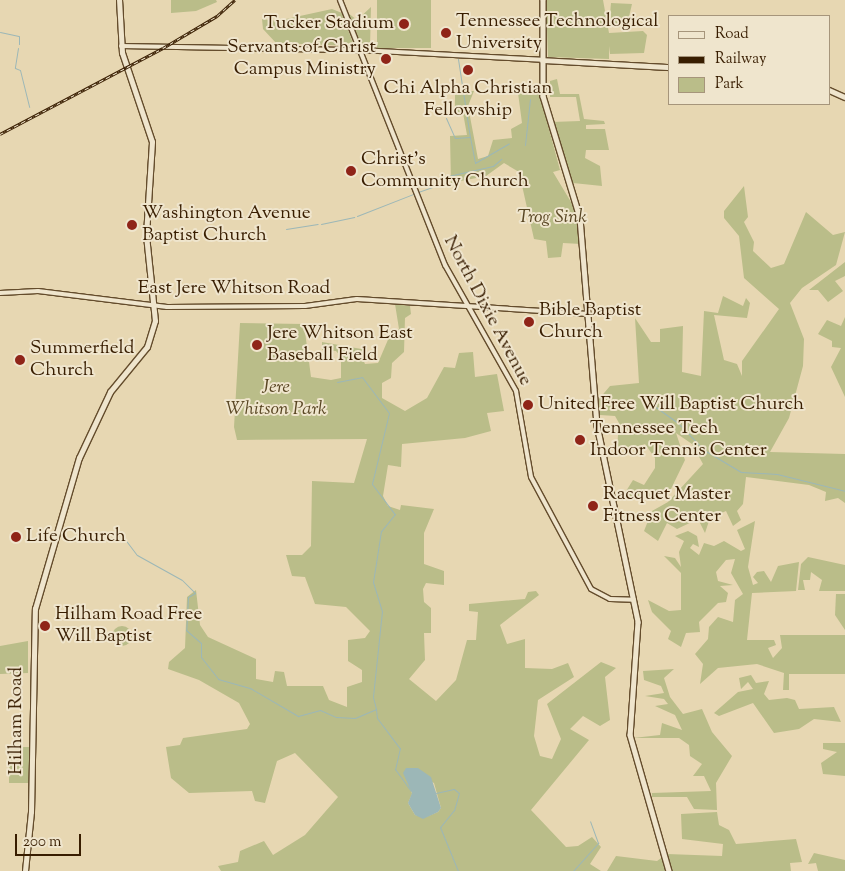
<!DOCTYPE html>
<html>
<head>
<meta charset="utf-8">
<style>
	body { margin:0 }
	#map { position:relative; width:845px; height:871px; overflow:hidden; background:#e7d7b2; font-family:"Sorts Mill Goudy",serif }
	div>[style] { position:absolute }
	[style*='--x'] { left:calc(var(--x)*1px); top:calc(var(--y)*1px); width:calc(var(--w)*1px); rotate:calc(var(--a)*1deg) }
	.green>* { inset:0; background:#babd89; transform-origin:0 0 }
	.round { border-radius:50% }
	.water>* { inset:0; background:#9cb7b7 }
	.stream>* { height:1px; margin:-0.5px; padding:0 0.5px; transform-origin:0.5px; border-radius:0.5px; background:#9cb7b7 }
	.roads { filter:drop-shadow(1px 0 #644c2c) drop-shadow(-1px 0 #644c2c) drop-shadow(0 1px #644c2c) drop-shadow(0 -1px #644c2c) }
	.tertiary>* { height:4px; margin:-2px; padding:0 2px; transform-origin:2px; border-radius:2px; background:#efe5cd }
	.secondary>* { height:4.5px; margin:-2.25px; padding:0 2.25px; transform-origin:2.25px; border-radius:2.25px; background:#efe5cd }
	.rail>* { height:3px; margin-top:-1.5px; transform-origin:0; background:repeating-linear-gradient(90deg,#efe5cd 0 4px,#381d00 0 8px); box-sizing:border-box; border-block:1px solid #381d00 }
	.dots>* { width:14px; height:14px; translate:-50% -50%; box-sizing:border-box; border:2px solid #efe5cd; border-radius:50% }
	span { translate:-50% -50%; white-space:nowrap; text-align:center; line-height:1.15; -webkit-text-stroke:4px #efe5cd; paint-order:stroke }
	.poi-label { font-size:19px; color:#381d00 }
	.left { translate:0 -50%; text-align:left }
	.right { translate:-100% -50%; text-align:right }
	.park-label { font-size:19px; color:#584522; font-style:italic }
	.street-label { font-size:19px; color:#381d00 }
	.legend { position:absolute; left:668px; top:15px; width:162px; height:90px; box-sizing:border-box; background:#efe5cd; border:1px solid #a6957b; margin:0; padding:6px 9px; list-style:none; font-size:15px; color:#381d00 }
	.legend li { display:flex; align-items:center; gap:10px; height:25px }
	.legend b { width:25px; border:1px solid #a6957b }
	.scale { position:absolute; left:15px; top:834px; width:66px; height:22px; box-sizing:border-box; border:2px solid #381d00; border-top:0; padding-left:6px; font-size:15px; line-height:18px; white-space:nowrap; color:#381d00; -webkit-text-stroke:4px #efe5cd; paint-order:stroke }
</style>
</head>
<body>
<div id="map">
	<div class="green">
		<i style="clip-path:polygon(171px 0,216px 0,217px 2px,196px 11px,171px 13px)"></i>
		<i style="left:377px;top:0;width:54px;height:48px"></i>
		<i style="clip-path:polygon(546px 0,603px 0,609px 33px,643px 31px,647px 35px,644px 53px,610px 54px,609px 46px,609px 59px,548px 57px)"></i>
		<i style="clip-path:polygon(611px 3px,632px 4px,628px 21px,609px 26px)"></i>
		<i style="clip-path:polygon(371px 7px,370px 48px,362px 47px,348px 13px,357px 20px)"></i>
		<i style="clip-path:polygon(332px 9px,342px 13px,354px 46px,276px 43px,263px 29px,262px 19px,277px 21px)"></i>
		<i style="clip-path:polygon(557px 79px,560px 94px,579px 94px,584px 119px,604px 121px,605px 124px,586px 125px,586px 129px,605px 129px,609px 150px,586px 150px,585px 158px,600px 166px,602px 186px,573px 183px,552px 122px,580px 121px,576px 97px,550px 97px,550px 81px)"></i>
		<i style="clip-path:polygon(455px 91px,474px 91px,468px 106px,478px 159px,488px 156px,493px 140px,512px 138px,511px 129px,522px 123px,518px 93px,539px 92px,560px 170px,553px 172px,574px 207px,581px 244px,563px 243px,561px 257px,548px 258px,546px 241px,534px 239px,519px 172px,504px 163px,486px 176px,451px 183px,450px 136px,467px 135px,463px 113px,455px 112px)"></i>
		<i style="clip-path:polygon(744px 186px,748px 217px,744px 222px,754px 242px,753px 251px,771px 268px,784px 264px,806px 212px,833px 235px,845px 232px,836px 265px,802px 288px,790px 303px,804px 339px,803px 366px,789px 418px,770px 452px,845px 454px,845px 503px,838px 498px,825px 501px,826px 492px,809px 485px,746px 477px,743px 504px,737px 511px,741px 520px,733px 526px,726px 511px,710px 518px,705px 533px,698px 519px,677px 529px,667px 523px,658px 541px,644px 531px,652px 511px,668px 502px,703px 464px,692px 444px,676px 433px,685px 460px,670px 491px,662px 497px,623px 496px,633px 480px,644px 485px,655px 468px,655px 458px,645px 444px,628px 450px,617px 448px,619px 423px,615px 416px,600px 415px,599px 399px,610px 386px,639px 383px,635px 318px,651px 342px,660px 342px,660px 329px,683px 326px,682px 372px,701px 376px,704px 311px,718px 313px,723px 296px,743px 306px,746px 298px,750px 303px,747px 318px,714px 315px,724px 360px,737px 364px,742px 376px,742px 361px,779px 309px,744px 278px,739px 236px,724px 218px,724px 211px)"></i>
		<i style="clip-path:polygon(845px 262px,845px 276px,835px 281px,843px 291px,828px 302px,818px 290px,809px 290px)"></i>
		<i style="clip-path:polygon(evenodd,395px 304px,410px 306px,411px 314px,405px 318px,404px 352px,392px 363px,391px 378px,382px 383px,382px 398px,405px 411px,427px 398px,444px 367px,455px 368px,459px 353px,473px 352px,475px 377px,497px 374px,504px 411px,487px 413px,491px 431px,465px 438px,402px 444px,401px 467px,388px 465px,383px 496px,388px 506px,400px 510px,401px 505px,434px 509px,424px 533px,424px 564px,444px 571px,444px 585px,426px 583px,423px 589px,424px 602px,431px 608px,431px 633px,424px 633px,425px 660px,409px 679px,436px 701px,456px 680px,467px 640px,476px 640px,478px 612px,469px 611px,469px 604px,525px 599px,528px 592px,536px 591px,539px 595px,500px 625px,507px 644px,525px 639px,525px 668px,552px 669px,568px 663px,574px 677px,538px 700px,534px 736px,540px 756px,552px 759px,561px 739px,547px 704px,601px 662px,616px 668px,605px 677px,610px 720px,600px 726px,583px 716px,570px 729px,589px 740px,531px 810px,566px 847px,578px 846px,592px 837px,601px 847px,590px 864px,601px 871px,221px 871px,218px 866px,238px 862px,240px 851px,264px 841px,273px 855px,305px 835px,338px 797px,295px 753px,277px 761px,265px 803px,255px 801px,252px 791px,189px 793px,171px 778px,166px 747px,180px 745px,183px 738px,247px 729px,250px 724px,239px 703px,199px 680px,168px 669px,169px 662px,185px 648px,187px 597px,196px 590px,200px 625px,208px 637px,256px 659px,256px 679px,273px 682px,275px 671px,284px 672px,287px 686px,323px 686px,329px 700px,347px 707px,347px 687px,362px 682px,362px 670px,348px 661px,348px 640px,365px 638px,370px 631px,346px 607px,315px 604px,305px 577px,292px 576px,286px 555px,302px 555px,311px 546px,312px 481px,354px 483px,367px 439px,237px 440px,234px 427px,240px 323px,304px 324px,311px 377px,331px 380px,341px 378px,341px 357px,336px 351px,322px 350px,322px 342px,367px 350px,362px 357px,365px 364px,378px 363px,390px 335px,399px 329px,395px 304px,406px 768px,434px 783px,441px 808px,438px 812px,426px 817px,415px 815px,408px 803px,412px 794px,406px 768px)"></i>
		<i style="clip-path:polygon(845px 317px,845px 397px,831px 367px,841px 348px,832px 347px,832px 341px,818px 334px,827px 320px,841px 326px)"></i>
		<i style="clip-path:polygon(755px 521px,748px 567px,753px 585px,758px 583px,753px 577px,757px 572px,764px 571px,771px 582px,778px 566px,799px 562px,796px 591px,752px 593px,747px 640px,774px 640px,776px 645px,768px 648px,773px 658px,782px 648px,780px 635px,845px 635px,845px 674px,789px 674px,789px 690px,783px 690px,784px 673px,757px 664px,718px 668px,700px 684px,703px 664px,695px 654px,708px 639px,709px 627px,718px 617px,733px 622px,735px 600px,743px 594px,731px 573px,735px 559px,726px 560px,716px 572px,718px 581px,733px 585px,720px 586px,728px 593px,726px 602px,718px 603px,699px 622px,700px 632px,686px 633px,681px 647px,668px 639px,671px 631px,652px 612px,648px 600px,669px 611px,681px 610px,681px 573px,664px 556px,675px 558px,681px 567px,679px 552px,684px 541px,675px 536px,688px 531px,697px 536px,699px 547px,693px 544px,690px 548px,699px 555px,704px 543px,714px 546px,724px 541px,741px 551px,745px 549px,737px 530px)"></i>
		<i style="clip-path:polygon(808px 557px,845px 565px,845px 591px,819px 591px,822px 580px,811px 572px,810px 580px,803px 580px,805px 590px,798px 590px,801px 564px)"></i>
		<i style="clip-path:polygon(836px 594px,845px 594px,845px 630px,835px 615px)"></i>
		<i class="round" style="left:112px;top:626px;width:20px;height:20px"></i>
		<i style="clip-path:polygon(28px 641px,28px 673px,0 674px,0 646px)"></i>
		<i style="clip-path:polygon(674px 669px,664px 678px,670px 697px,683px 714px,702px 709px,712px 732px,732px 756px,716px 783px,717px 810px,694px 809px,687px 797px,652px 797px,652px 793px,711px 791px,704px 776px,693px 776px,702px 764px,690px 756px,689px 745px,679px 738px,633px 738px,660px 735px,662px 723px,682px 730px,675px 715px,655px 706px,668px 704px,664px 699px,645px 696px,664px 693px,661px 686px,644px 680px,643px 671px)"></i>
		<i style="clip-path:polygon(751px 675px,756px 683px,769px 681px,764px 694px,769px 700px,787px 698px,795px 700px,799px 709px,834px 707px,841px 722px,814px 719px,799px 729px,774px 733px,753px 703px,719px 716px,714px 713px,738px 692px,753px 689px,748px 682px,741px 689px,739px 678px)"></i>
		<i style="clip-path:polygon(823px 743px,845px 743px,845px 776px,823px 774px,821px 763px,837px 752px,823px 749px)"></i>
		<i style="left:9px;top:747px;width:20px;height:36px"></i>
		<i style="clip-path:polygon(717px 812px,719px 825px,729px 830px,736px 844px,796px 839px,802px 862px,790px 863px,791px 871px,607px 871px,616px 856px,657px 861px,667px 854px,722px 856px,723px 844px,682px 839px,681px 814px)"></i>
		<i style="clip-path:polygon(814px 853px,845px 860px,845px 871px,818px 871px,816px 863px,808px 864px)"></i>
	</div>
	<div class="water">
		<i style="clip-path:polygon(406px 768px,418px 768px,431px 777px,441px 808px,438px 812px,423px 819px,415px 815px,408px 803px,412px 793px,403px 773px)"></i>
	</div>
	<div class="stream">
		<i style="--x:0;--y:32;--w:19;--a:12"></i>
		<i style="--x:19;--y:36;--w:8;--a:90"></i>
		<i style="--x:18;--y:48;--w:20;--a:99"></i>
		<i style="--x:15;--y:68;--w:5;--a:22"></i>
		<i style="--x:20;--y:70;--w:38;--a:76"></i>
		<i style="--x:458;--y:59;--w:79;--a:81.3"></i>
		<i style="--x:446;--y:118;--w:22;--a:66"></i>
		<i style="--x:455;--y:138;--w:15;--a:-4"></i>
		<i style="--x:470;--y:137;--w:26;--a:79"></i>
		<i style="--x:475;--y:163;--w:39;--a:-30"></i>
		<i style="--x:525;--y:145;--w:46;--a:-83.8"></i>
		<i style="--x:418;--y:192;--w:18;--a:-19"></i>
		<i style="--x:435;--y:186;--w:13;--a:-45"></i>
		<i style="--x:444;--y:177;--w:50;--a:-12.7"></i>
		<i style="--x:493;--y:166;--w:11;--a:-41"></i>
		<i style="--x:357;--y:216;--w:60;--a:-21.4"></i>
		<i style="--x:321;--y:224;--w:34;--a:-12"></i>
		<i style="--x:286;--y:229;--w:32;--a:-9"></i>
		<i style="--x:337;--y:382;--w:25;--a:-11"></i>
		<i style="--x:362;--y:377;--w:45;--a:53.1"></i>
		<i style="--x:389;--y:413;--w:73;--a:103.5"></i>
		<i style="--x:372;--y:484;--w:38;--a:53"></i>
		<i style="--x:395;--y:514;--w:22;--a:129"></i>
		<i style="--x:381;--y:531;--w:52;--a:98.9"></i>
		<i style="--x:373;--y:582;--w:30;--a:73"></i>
		<i style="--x:382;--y:611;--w:86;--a:96"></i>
		<i style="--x:373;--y:697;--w:12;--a:76"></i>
		<i style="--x:643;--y:398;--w:43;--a:35.5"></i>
		<i style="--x:678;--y:423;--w:37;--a:46"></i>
		<i style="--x:704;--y:450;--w:43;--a:30.7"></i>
		<i style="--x:741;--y:472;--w:36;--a:3"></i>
		<i style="--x:777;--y:474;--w:70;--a:14"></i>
		<i style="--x:121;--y:534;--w:26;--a:53"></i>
		<i style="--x:137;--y:555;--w:51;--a:29.1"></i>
		<i style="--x:182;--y:580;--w:18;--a:45"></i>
		<i style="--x:195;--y:593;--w:8;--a:150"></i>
		<i style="--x:188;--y:597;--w:33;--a:93"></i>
		<i style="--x:186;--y:630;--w:20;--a:41"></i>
		<i style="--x:201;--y:643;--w:14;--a:90"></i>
		<i style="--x:201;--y:657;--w:28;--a:52"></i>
		<i style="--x:218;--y:679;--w:33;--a:16"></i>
		<i style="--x:250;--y:688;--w:56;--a:30.3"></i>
		<i style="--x:298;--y:716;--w:23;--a:-15"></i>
		<i style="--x:320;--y:710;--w:17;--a:24"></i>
		<i style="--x:336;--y:717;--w:19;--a:3"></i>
		<i style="--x:355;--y:718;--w:23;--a:-23"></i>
		<i style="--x:376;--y:709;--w:9;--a:84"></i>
		<i style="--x:377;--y:718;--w:38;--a:53"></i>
		<i style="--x:400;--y:748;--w:22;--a:103"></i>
		<i style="--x:395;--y:769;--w:27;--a:54"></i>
		<i style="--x:436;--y:793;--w:18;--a:-13"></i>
		<i style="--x:454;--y:789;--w:6;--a:39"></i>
		<i style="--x:459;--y:793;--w:18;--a:106"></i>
		<i style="--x:454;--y:810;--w:22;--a:129"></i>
		<i style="--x:440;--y:827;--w:48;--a:67.8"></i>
		<i style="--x:573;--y:871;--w:38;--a:-48"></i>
		<i style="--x:598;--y:843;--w:23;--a:-110"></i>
	</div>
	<div class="roads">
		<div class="tertiary">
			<i style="--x:340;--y:0;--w:285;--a:68.4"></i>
			<i style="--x:445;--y:265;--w:145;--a:60.6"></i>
			<i style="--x:516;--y:391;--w:87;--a:80.1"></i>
			<i style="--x:531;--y:477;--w:127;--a:61.8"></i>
			<i style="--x:591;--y:589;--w:21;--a:28"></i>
			<i style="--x:610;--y:599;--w:24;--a:2"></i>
			<i style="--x:121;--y:46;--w:239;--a:1"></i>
			<i style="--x:360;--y:50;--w:182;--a:3.1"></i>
			<i style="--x:0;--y:293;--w:38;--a:-3"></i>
			<i style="--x:38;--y:291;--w:130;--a:7.1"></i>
			<i style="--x:167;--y:307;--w:138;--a:-0.4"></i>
			<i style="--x:305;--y:306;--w:52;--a:-7.7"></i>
			<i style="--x:357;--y:299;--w:232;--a:3.7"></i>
		</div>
		<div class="secondary">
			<i style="--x:543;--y:0;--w:96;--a:90"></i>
			<i style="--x:543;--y:96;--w:127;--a:73.1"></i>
			<i style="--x:580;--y:218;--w:208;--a:85.3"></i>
			<i style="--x:597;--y:425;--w:201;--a:78.2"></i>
			<i style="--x:638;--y:622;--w:113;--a:94"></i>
			<i style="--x:630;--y:735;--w:141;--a:74"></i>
			<i style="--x:542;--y:60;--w:127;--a:3.2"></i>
			<i style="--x:829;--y:90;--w:17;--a:24"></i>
			<i style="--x:25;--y:871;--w:59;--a:-84.2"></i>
			<i style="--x:31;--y:812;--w:203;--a:-88.9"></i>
			<i style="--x:35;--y:609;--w:157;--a:-73.8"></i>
			<i style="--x:79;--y:458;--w:73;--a:-64.8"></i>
			<i style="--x:110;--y:392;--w:58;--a:-50.6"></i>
			<i style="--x:147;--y:347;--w:27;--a:-73"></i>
			<i style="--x:155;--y:321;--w:86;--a:-96"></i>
			<i style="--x:146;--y:235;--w:93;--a:-86.3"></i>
			<i style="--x:152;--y:142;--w:94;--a:-108.6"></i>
			<i style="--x:122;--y:53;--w:53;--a:-93.2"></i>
		</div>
	</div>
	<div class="rail">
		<i style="--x:0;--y:134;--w:184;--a:-27.8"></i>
		<i style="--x:163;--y:48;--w:63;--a:-30.7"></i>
		<i style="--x:217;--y:16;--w:24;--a:-42"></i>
	</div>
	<div class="dots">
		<i style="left:404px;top:24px;background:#8f2418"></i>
		<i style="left:446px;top:33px;background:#8f2418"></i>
		<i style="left:386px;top:59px;background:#8f2418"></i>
		<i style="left:468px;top:70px;background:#8f2418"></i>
		<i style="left:351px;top:171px;background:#8f2418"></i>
		<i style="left:132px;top:225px;background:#8f2418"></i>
		<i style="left:529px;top:322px;background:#8f2418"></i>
		<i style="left:257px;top:345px;background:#8f2418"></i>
		<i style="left:20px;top:360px;background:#8f2418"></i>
		<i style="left:528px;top:405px;background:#8f2418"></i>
		<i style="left:580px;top:440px;background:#8f2418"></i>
		<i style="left:593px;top:506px;background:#8f2418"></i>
		<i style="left:16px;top:537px;background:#8f2418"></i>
		<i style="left:45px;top:626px;background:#8f2418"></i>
	</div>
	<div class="poi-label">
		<span class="left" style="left:456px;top:33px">Tennessee Technological<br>University</span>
		<span class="right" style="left:394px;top:24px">Tucker Stadium</span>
		<span class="right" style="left:376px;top:59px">Servants of Christ<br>Campus Ministry</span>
		<span style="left:468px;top:100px">Chi Alpha Christian<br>Fellowship</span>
		<span class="left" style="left:361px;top:171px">Christ's<br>Community Church</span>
		<span class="left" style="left:142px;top:225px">Washington Avenue<br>Baptist Church</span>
		<span class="left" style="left:539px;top:322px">Bible Baptist<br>Church</span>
		<span class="left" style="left:267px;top:345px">Jere Whitson East<br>Baseball Field</span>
		<span class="left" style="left:30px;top:360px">Summerfield<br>Church</span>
		<span class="left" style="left:538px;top:405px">United Free Will Baptist Church</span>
		<span class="left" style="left:590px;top:440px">Tennessee Tech<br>Indoor Tennis Center</span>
		<span class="left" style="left:603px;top:506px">Racquet Master<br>Fitness Center</span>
		<span class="left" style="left:26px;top:537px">Life Church</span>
		<span class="left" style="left:55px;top:626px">Hilham Road Free<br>Will Baptist</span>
	</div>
	<div class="park-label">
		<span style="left:552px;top:218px">Trog Sink</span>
		<span style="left:276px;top:399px">Jere<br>Whitson Park</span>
	</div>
	<div class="street-label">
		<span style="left:234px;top:289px">East Jere Whitson Road</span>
		<span style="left:487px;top:311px;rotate:62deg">North Dixie Avenue</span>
		<span style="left:17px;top:721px;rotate:-90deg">Hilham Road</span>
	</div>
	<ul class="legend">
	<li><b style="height:6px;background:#efe5cd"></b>Road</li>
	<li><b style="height:6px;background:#381d00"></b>Railway</li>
	<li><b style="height:14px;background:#babd89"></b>Park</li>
	</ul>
	<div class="scale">200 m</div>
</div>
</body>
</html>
